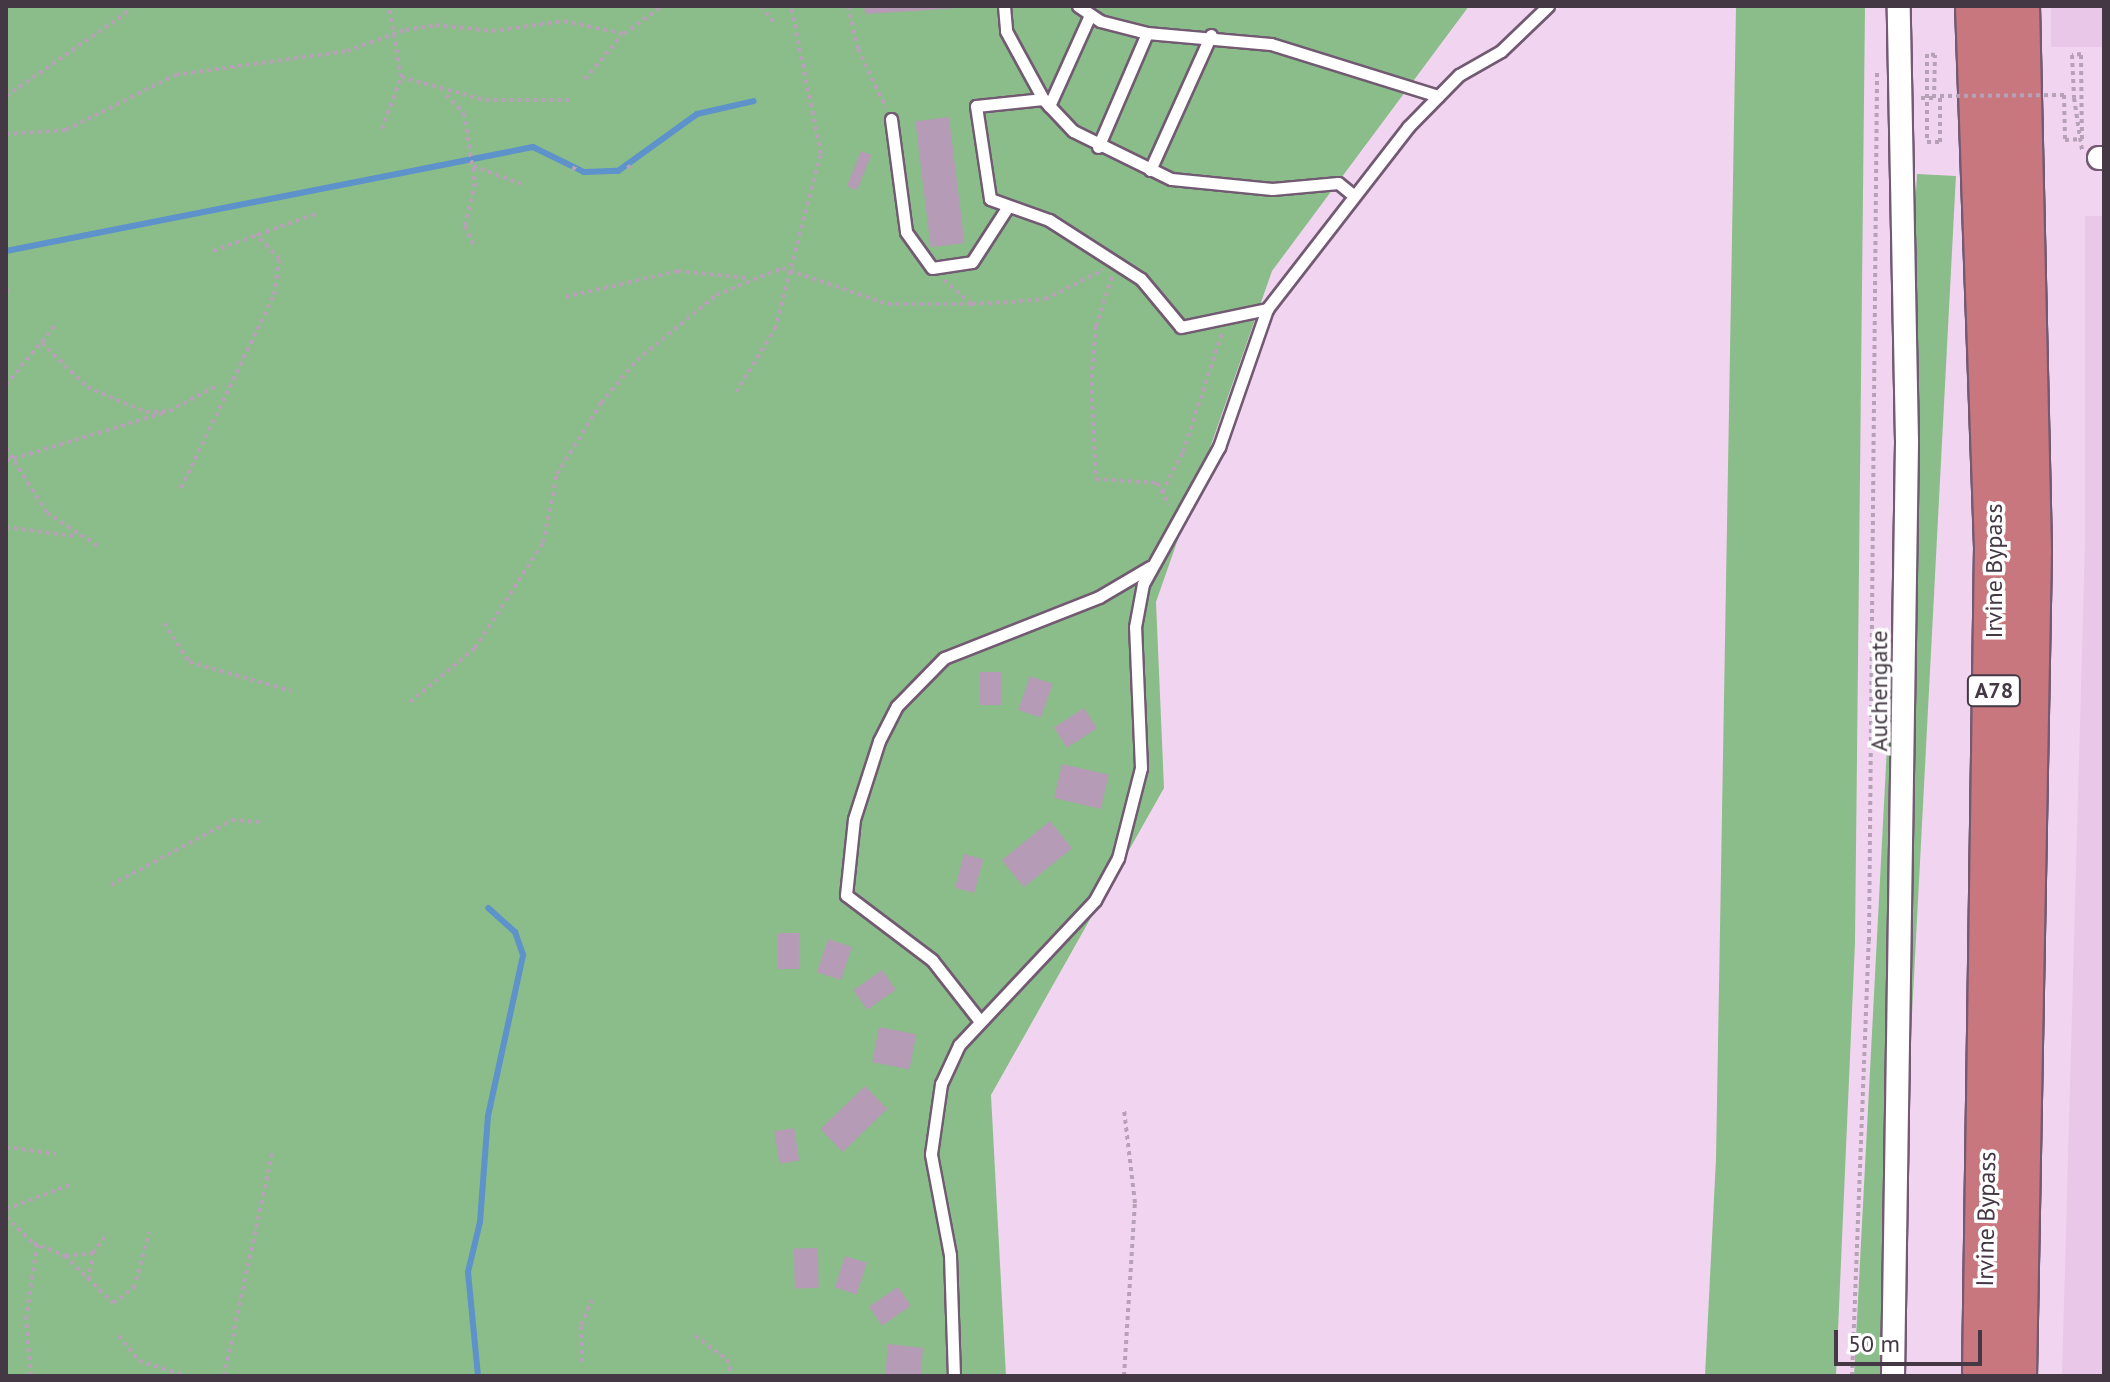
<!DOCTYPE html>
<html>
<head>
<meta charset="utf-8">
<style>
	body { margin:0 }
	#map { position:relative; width:2110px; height:1382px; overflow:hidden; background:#f1d5f0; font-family:"PT Sans",sans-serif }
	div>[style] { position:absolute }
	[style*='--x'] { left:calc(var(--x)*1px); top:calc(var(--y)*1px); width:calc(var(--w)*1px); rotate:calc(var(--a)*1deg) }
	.built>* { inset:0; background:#e8c7e8; transform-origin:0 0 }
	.green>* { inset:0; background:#8abd89; transform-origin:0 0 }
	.stream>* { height:6px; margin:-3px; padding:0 3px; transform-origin:3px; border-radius:3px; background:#5d92ca }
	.building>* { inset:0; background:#b59bb5; transform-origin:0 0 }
	.path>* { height:4px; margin-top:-2px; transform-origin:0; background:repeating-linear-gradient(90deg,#b7a1b6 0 4px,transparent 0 8px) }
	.roads { filter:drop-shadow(2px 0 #725a72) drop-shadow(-2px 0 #725a72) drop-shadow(0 2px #725a72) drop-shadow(0 -2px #725a72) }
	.lane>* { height:11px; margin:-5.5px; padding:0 5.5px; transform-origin:5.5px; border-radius:5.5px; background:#fff }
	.street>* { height:22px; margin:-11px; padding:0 11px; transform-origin:11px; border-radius:11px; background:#fff }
	.highway>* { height:42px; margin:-21px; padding:0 21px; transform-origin:21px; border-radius:21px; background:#c8777e }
	.path-bridge>* { height:4px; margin-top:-2px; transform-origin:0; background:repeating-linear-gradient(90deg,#b7a1b6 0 4px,transparent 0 8px) }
	span { translate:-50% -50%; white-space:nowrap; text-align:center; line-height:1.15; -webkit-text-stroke:7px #fff; paint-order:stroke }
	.shield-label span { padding:2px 6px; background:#fff; border:2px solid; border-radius:6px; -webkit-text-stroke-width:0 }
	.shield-label { font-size:22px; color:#433843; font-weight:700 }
	.street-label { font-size:24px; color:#433843 }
	.frame { position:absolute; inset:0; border:8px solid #433843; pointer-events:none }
	.scale { position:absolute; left:1834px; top:1330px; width:148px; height:36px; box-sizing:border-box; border:4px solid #433843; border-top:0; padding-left:10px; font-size:24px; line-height:28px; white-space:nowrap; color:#433843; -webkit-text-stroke:6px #fff; paint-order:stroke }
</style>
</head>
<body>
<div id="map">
	<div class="built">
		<i style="left:2051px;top:6px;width:53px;height:41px"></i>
		<i style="clip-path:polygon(2085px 216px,2104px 216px,2104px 1376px,2062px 1376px,2085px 543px)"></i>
	</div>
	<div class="green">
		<i style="clip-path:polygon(6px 6px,1469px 6px,1272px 271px,1156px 602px,1164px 788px,991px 1095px,1006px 1376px,6px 1376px)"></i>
		<i style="clip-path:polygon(1736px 6px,1865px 6px,1855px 943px,1836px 1376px,1705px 1376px,1716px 1159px)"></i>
		<i style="left:1917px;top:174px;width:39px;height:1202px;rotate:3deg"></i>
	</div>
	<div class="stream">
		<i style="--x:6;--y:251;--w:537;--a:-11.16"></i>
		<i style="--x:533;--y:147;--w:57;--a:26.1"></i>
		<i style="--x:584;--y:172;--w:34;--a:-2"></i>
		<i style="--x:618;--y:171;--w:97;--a:-35.8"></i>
		<i style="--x:697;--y:114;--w:58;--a:-12.8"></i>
		<i style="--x:478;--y:1376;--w:104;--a:-95.5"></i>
		<i style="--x:468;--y:1272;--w:51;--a:-76.5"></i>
		<i style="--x:480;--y:1222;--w:106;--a:-85.7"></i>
		<i style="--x:488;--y:1116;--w:165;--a:-77.7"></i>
		<i style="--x:523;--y:955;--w:24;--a:-109"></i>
		<i style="--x:515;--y:932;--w:36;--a:-138"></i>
	</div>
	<div class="building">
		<i style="clip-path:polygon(864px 6px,959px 6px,959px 8px,865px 14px)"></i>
		<i style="left:949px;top:117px;width:127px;height:34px;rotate:83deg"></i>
		<i style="left:861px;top:151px;width:11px;height:38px;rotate:22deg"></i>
		<i style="left:980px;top:672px;width:22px;height:33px"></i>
		<i style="left:1030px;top:676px;width:24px;height:36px;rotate:19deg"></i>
		<i style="left:1084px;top:708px;width:24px;height:36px;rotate:57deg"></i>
		<i style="left:1062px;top:764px;width:48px;height:35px;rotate:13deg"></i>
		<i style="left:1050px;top:821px;width:35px;height:62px;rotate:51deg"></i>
		<i style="left:964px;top:854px;width:20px;height:35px;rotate:15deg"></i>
		<i style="left:778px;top:933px;width:21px;height:36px"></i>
		<i style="left:828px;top:939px;width:25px;height:35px;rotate:18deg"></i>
		<i style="left:882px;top:970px;width:24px;height:35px;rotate:55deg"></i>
		<i style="left:879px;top:1027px;width:38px;height:36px;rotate:11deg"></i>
		<i style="left:865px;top:1086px;width:32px;height:62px;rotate:46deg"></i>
		<i style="left:794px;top:1128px;width:33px;height:20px;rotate:81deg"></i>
		<i style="left:818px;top:1248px;width:40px;height:24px;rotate:89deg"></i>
		<i style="left:845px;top:1256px;width:23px;height:33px;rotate:18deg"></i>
		<i style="left:898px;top:1287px;width:23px;height:35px;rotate:56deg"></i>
		<i style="clip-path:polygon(888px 1344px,923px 1348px,921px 1376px,885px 1376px)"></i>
	</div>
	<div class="path">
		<i style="--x:761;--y:6;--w:23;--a:52"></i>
		<i style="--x:848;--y:6;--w:44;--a:76.9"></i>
		<i style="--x:858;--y:49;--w:65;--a:64.6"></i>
		<i style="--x:401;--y:77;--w:87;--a:15.3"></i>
		<i style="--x:485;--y:100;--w:84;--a:0"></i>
		<i style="--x:585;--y:79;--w:57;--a:-49.9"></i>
		<i style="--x:446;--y:95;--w:25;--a:45"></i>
		<i style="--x:464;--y:113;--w:71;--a:81.1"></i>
		<i style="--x:475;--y:183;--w:44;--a:103.1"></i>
		<i style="--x:465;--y:226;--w:20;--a:66"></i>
		<i style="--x:6;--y:96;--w:151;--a:-34.7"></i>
		<i style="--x:1921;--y:98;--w:13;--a:0"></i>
		<i style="--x:2074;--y:98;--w:53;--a:81.3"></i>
		<i style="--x:382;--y:129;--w:55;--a:-69.9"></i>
		<i style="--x:401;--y:77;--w:72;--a:-99.6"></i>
		<i style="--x:6;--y:134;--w:60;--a:-3.8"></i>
		<i style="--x:66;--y:130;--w:122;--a:-26.8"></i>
		<i style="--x:175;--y:75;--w:174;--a:-7.9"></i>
		<i style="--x:347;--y:51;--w:62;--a:-19.9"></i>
		<i style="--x:405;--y:30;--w:31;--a:-9"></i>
		<i style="--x:436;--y:25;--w:56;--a:6.1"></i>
		<i style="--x:492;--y:31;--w:73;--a:-7.9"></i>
		<i style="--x:564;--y:21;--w:61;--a:12.2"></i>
		<i style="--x:624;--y:34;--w:47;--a:-36.4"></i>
		<i style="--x:628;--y:165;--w:4;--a:63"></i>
		<i style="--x:473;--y:166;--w:51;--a:20.6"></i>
		<i style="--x:573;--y:170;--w:6;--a:-59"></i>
		<i style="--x:213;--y:251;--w:112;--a:-19.9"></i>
		<i style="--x:1112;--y:277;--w:52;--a:108.1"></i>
		<i style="--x:1096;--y:326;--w:56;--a:95.1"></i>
		<i style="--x:1091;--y:382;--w:97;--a:87"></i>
		<i style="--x:1096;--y:479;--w:61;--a:3.8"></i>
		<i style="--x:1157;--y:483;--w:25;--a:61"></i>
		<i style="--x:944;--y:280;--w:37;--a:41"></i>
		<i style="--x:972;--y:304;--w:39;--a:-3"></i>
		<i style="--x:1011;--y:302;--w:34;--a:-5"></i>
		<i style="--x:1045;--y:299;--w:65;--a:-26.6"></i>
		<i style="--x:6;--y:291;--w:8;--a:-7"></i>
		<i style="--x:565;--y:297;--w:116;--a:-13"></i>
		<i style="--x:678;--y:271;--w:69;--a:5.8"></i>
		<i style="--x:42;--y:343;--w:63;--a:44.4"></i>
		<i style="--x:87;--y:387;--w:64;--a:23"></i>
		<i style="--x:146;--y:412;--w:23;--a:-2"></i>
		<i style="--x:169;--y:411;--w:53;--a:-28"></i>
		<i style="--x:6;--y:385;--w:80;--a:-50.6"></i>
		<i style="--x:736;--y:392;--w:74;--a:-58.2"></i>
		<i style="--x:775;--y:329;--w:181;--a:-75.3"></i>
		<i style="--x:821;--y:154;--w:151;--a:-101.5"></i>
		<i style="--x:6;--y:448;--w:77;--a:57.8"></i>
		<i style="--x:47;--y:513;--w:64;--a:32.9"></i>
		<i style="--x:6;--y:461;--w:164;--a:-17"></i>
		<i style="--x:181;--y:488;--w:214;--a:-64.3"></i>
		<i style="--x:274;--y:295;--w:36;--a:-82"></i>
		<i style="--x:279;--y:259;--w:34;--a:-133"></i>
		<i style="--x:1162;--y:492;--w:45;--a:-62.3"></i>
		<i style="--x:1183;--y:452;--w:125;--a:-71.9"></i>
		<i style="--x:6;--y:527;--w:68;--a:7.7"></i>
		<i style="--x:164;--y:623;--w:46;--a:57.3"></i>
		<i style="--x:189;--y:662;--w:107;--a:15.7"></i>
		<i style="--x:410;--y:702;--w:85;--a:-39.7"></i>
		<i style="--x:475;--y:648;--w:125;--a:-57.1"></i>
		<i style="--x:543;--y:543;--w:70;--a:-78.5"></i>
		<i style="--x:557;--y:474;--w:84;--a:-58.2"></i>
		<i style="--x:601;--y:403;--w:56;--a:-50.1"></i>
		<i style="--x:637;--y:360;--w:102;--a:-39.4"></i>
		<i style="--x:716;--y:295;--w:71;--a:-22.2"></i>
		<i style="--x:782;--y:268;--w:111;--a:18.9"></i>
		<i style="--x:887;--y:304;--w:85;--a:0"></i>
		<i style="--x:111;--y:885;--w:137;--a:-28.2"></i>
		<i style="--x:232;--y:820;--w:31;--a:4"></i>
		<i style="--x:6;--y:925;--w:1;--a:0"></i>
		<i style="--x:6;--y:1147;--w:50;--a:8"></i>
		<i style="--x:6;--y:1209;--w:68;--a:-20.6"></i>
		<i style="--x:6;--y:1217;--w:37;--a:44"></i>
		<i style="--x:33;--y:1243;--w:35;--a:22"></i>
		<i style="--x:65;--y:1256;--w:67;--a:44.4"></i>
		<i style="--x:113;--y:1303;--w:26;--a:-36"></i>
		<i style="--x:134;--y:1288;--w:58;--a:-75"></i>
		<i style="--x:65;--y:1256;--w:28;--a:-6"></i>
		<i style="--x:93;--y:1253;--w:24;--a:-54"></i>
		<i style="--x:88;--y:1280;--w:25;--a:-79"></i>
		<i style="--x:119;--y:1336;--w:32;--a:51"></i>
		<i style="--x:139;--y:1361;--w:50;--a:17.4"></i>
		<i style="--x:695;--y:1336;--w:39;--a:36"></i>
		<i style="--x:727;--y:1359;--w:17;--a:77"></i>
		<i style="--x:582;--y:1362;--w:37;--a:-92"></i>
		<i style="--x:581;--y:1325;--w:27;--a:-66"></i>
		<i style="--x:31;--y:1376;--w:57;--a:-95"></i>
		<i style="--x:26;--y:1319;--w:75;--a:-81.5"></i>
		<i style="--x:224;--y:1376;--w:231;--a:-77.8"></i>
		<i style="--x:1124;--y:1376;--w:173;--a:-86.4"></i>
		<i style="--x:1135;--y:1203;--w:94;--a:-96.7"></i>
		<i style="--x:1852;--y:1376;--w:435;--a:-87.8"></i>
		<i style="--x:1869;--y:941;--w:870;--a:-89.47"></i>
	</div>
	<div class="roads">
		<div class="lane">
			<i style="--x:1004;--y:6;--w:25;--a:85"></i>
			<i style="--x:1006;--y:31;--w:77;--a:61.4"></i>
			<i style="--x:1078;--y:6;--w:27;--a:34"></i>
			<i style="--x:1100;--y:21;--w:49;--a:14.3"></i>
			<i style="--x:1147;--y:33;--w:124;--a:5.1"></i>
			<i style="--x:1271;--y:44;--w:175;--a:17.3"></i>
			<i style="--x:1049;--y:106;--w:100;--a:-65.7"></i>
			<i style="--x:891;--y:119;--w:114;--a:82.4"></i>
			<i style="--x:906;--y:232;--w:44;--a:54.2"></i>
			<i style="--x:932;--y:268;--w:40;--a:-8.5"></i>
			<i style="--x:972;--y:262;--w:64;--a:-57.1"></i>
			<i style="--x:1098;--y:147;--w:124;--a:-66.7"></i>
			<i style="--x:1150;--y:170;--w:148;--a:-65.7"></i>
			<i style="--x:1353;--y:195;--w:19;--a:-141"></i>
			<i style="--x:1338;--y:183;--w:66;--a:174.8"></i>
			<i style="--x:1272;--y:189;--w:101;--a:-174.3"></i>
			<i style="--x:1171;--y:179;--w:109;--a:-153.9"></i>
			<i style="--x:1073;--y:131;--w:44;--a:-133.2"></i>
			<i style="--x:1043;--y:99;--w:67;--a:174"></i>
			<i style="--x:976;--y:106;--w:94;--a:81.4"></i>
			<i style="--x:990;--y:199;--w:63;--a:19.6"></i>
			<i style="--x:1049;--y:220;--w:109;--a:32.7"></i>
			<i style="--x:1141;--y:279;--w:62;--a:50.2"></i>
			<i style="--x:1181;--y:327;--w:88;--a:-11.8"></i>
			<i style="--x:1267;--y:309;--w:230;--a:-52.2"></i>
			<i style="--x:1408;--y:127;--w:73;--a:-45.6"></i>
			<i style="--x:1459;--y:75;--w:48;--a:-29.7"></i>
			<i style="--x:1501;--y:51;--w:65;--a:-43.8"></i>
			<i style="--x:979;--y:1020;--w:76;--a:-128.1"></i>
			<i style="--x:932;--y:960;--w:108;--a:-142.9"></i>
			<i style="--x:846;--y:895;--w:76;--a:-84"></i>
			<i style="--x:854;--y:819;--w:82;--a:-72.2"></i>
			<i style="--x:879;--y:741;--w:39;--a:-63"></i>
			<i style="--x:897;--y:706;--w:67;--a:-45.6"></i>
			<i style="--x:944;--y:658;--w:167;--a:-21.5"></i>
			<i style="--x:1099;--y:597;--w:59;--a:-30.5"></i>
			<i style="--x:954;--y:1376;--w:121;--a:-91.9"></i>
			<i style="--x:950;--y:1255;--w:103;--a:-100.7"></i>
			<i style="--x:931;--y:1154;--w:71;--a:-81.9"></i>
			<i style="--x:941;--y:1084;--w:43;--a:-65.2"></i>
			<i style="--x:959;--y:1045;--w:199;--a:-46.8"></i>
			<i style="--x:1095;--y:900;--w:48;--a:-61.3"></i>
			<i style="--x:1118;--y:858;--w:93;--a:-75.7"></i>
			<i style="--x:1141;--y:768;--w:141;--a:-92.4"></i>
			<i style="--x:1135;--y:627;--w:44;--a:-79.5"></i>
			<i style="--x:1143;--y:584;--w:157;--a:-61"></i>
			<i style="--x:1219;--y:447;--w:146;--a:-70.8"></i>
		</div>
		<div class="street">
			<i style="--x:2099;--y:158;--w:5;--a:0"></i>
			<i style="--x:1893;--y:1376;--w:935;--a:-89.14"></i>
			<i style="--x:1907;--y:441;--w:435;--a:-91.1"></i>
		</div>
		<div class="highway">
			<i style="--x:1977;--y:6;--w:542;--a:87.99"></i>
			<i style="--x:1996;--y:548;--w:828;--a:90.83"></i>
			<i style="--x:2015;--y:1376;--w:825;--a:-88.96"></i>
			<i style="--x:2030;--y:551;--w:545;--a:-91.26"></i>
		</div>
	</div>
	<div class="path-bridge">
		<i style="--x:1934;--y:98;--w:43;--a:-88.7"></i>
		<i style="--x:1935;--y:55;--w:8;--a:-173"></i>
		<i style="--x:1927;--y:54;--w:88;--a:90"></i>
		<i style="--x:1927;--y:142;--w:13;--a:0"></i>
		<i style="--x:1940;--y:142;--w:46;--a:-90"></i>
		<i style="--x:1940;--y:96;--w:124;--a:-0.5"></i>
		<i style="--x:2064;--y:95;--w:45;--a:88.7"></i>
		<i style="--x:2065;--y:140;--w:17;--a:-3"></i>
		<i style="--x:2082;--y:139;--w:85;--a:-90.7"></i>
		<i style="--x:2081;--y:54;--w:9;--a:174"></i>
		<i style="--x:2072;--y:55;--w:43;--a:87.3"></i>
	</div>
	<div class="shield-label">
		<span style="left:1994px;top:691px">A78</span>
	</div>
	<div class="street-label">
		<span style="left:1994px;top:571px;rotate:-90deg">Irvine Bypass</span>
		<span style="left:1879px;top:691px;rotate:-90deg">Auchengate</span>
		<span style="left:1986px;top:1219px;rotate:-89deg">Irvine Bypass</span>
	</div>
	<div class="frame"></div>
	<div class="scale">50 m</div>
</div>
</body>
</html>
